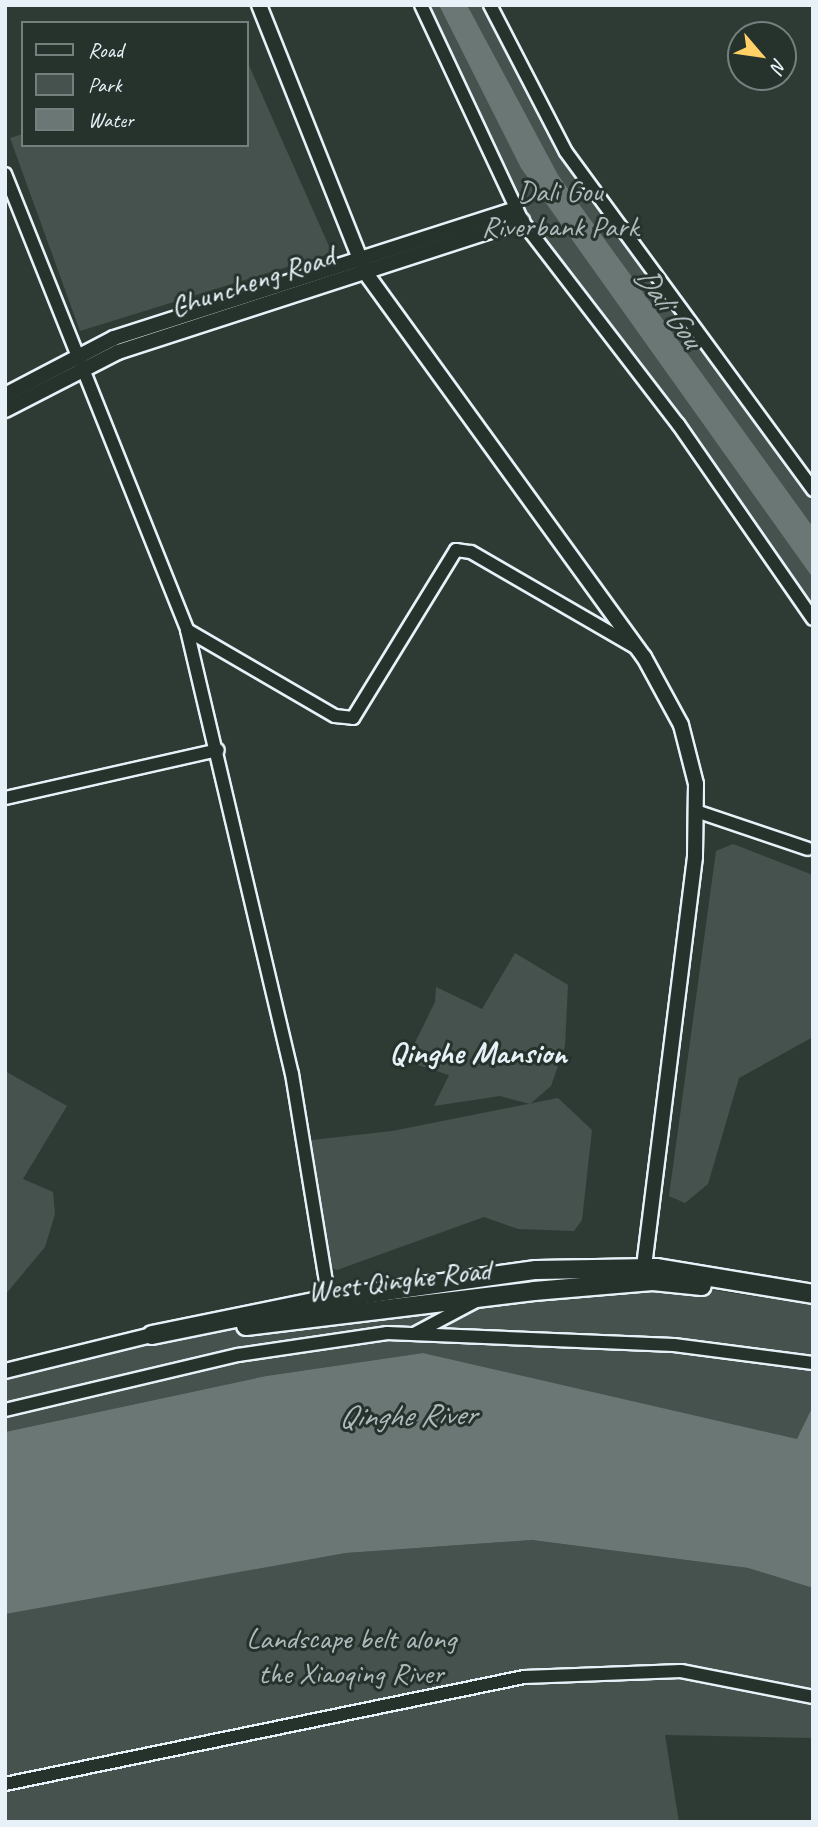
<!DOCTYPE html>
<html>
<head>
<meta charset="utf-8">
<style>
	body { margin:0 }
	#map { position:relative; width:818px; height:1827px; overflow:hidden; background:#2e3b35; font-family:Caveat,sans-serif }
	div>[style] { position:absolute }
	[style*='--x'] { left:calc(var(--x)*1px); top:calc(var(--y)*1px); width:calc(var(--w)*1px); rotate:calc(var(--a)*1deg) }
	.green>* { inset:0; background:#45524e }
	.water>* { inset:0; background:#6b7775 }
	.roads { filter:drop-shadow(2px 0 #e8f1f8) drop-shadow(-2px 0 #e8f1f8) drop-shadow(0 2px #e8f1f8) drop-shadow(0 -2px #e8f1f8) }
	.minor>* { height:12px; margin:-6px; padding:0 6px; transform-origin:6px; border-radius:6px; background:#26332d }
	.tertiary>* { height:14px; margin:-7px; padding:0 7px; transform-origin:7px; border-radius:7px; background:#26332d }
	.secondary>* { height:18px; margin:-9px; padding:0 9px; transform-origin:9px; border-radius:9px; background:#26332d }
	span { translate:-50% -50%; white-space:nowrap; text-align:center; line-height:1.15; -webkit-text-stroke:6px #26332d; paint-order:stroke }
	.park-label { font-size:30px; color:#afb9bc }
	.street-label { font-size:30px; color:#e8f1f8 }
	.water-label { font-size:32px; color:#b0babd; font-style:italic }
	.neighbourhood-label { font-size:32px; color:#e8f1f8; font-weight:700 }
	.frame { position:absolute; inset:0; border:7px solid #e8f1f8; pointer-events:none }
	.legend { position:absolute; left:21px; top:21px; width:228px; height:126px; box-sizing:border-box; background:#26332d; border:2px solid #747f7e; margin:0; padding:9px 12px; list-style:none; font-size:21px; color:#e8f1f8 }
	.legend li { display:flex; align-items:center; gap:14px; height:35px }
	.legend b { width:35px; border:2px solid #747f7e }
	.north { position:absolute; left:727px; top:21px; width:70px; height:70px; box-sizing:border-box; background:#26332d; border:2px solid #747f7e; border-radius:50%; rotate:119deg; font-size:19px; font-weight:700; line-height:28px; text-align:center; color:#e8f1f8 }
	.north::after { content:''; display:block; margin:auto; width:24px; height:32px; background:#ffd166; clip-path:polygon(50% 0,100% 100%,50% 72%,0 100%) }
</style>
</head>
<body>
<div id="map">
	<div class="green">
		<i style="clip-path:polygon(421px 5px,490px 5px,566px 152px,813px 490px,813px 619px,678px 424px,529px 232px)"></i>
		<i style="clip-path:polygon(247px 61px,332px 253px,80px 331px,10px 138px,23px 134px,23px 145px,247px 145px)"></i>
		<i style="clip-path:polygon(733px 844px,813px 875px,813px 1037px,739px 1078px,708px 1184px,685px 1203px,669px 1196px,716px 851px)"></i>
		<i style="clip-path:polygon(515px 953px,568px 985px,565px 1046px,551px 1086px,530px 1104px,500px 1096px,434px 1106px,449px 1075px,406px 1061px,435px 1002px,436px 987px,482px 1009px)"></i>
		<i style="clip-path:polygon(5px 1071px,67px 1106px,23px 1179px,53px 1192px,55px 1214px,45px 1247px,5px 1295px)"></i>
		<i style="clip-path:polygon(558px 1098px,592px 1130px,582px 1220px,574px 1231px,518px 1229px,484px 1217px,337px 1270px,323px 1265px,303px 1141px,392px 1131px)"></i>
		<i style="clip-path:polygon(653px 1281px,813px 1305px,813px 1444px,423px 1353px,266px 1376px,5px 1432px,5px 1371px,152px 1335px)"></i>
		<i style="clip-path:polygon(532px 1540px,748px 1568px,813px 1588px,813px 1738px,665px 1735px,679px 1822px,5px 1822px,5px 1613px,346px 1553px)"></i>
	</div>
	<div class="water">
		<i style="clip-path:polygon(439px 5px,467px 5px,558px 175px,813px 527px,813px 578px,521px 168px)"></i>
		<i style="clip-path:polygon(423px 1353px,797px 1439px,813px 1406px,813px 1588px,748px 1568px,532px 1540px,346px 1553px,5px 1614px,5px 1432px,266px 1376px)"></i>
	</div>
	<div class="roads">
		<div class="minor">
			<i style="--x:421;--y:5;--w:238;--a:64.9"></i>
			<i style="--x:522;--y:221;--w:256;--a:52.5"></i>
			<i style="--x:678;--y:424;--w:237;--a:55.3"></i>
			<i style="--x:490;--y:5;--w:165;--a:62.7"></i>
			<i style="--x:566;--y:152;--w:419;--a:53.8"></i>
			<i style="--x:5;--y:174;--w:491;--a:68.2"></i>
			<i style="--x:187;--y:630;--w:456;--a:76.7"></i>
			<i style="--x:292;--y:1074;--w:228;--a:80.7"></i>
			<i style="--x:187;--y:630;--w:171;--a:30.2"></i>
			<i style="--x:335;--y:716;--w:18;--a:6"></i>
			<i style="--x:353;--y:718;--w:197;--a:-58.5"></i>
			<i style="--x:456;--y:550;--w:15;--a:8"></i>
			<i style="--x:471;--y:552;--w:193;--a:30.1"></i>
			<i style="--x:5;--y:798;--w:218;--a:-12.7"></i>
			<i style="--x:696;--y:811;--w:118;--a:18.7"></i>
			<i style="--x:416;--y:1333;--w:66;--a:-28.1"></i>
			<i style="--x:5;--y:1410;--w:239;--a:-13.3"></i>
			<i style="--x:238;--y:1355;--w:151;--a:-8.4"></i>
			<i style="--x:387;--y:1333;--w:287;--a:2.4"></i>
			<i style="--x:674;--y:1345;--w:140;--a:7.4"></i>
			<i style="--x:5;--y:1784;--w:530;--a:-11.65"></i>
			<i style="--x:524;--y:1677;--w:157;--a:-2.2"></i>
			<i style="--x:681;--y:1671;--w:135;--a:11.1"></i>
		</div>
		<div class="tertiary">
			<i style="--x:259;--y:5;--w:287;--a:68.3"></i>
			<i style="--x:365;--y:272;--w:475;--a:54.1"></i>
			<i style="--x:644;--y:657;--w:77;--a:61.4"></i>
			<i style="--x:681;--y:725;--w:61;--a:75.7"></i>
			<i style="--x:696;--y:784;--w:73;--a:90.8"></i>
			<i style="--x:695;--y:857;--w:423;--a:97.1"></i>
			<i style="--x:5;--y:395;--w:123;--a:-27.6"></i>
			<i style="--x:114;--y:338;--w:422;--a:-17.8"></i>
			<i style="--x:5;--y:410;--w:127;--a:-27.2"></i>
			<i style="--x:118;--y:352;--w:425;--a:-18"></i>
			<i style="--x:5;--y:1371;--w:151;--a:-13.8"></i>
		</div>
		<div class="secondary">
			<i style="--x:246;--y:1326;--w:290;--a:-6.9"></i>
			<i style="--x:534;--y:1291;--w:119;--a:-4.8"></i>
			<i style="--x:653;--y:1281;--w:49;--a:5.8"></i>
			<i style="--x:152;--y:1335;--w:181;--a:-11.5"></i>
			<i style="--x:329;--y:1299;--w:209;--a:-8"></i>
			<i style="--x:536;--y:1270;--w:120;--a:-1"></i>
			<i style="--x:656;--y:1268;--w:159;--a:9.4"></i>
		</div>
	</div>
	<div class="park-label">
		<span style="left:560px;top:208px">Dali Gou<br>Riverbank Park</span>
		<span style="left:351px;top:1655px">Landscape belt along<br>the Xiaoqing River</span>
	</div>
	<div class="street-label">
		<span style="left:252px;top:281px;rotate:-18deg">Chuncheng Road</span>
		<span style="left:399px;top:1280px;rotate:-7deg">West Qinghe Road</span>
	</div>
	<div class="water-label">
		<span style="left:668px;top:307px;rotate:54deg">Dali Gou</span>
		<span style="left:407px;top:1416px;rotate:-1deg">Qinghe River</span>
	</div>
	<div class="neighbourhood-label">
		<span style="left:478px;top:1053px">Qinghe Mansion</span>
	</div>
	<div class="frame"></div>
	<ul class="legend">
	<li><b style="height:9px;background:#26332d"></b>Road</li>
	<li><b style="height:19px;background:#45524e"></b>Park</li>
	<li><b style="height:19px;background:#6b7775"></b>Water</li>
	</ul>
	<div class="north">N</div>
</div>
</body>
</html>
